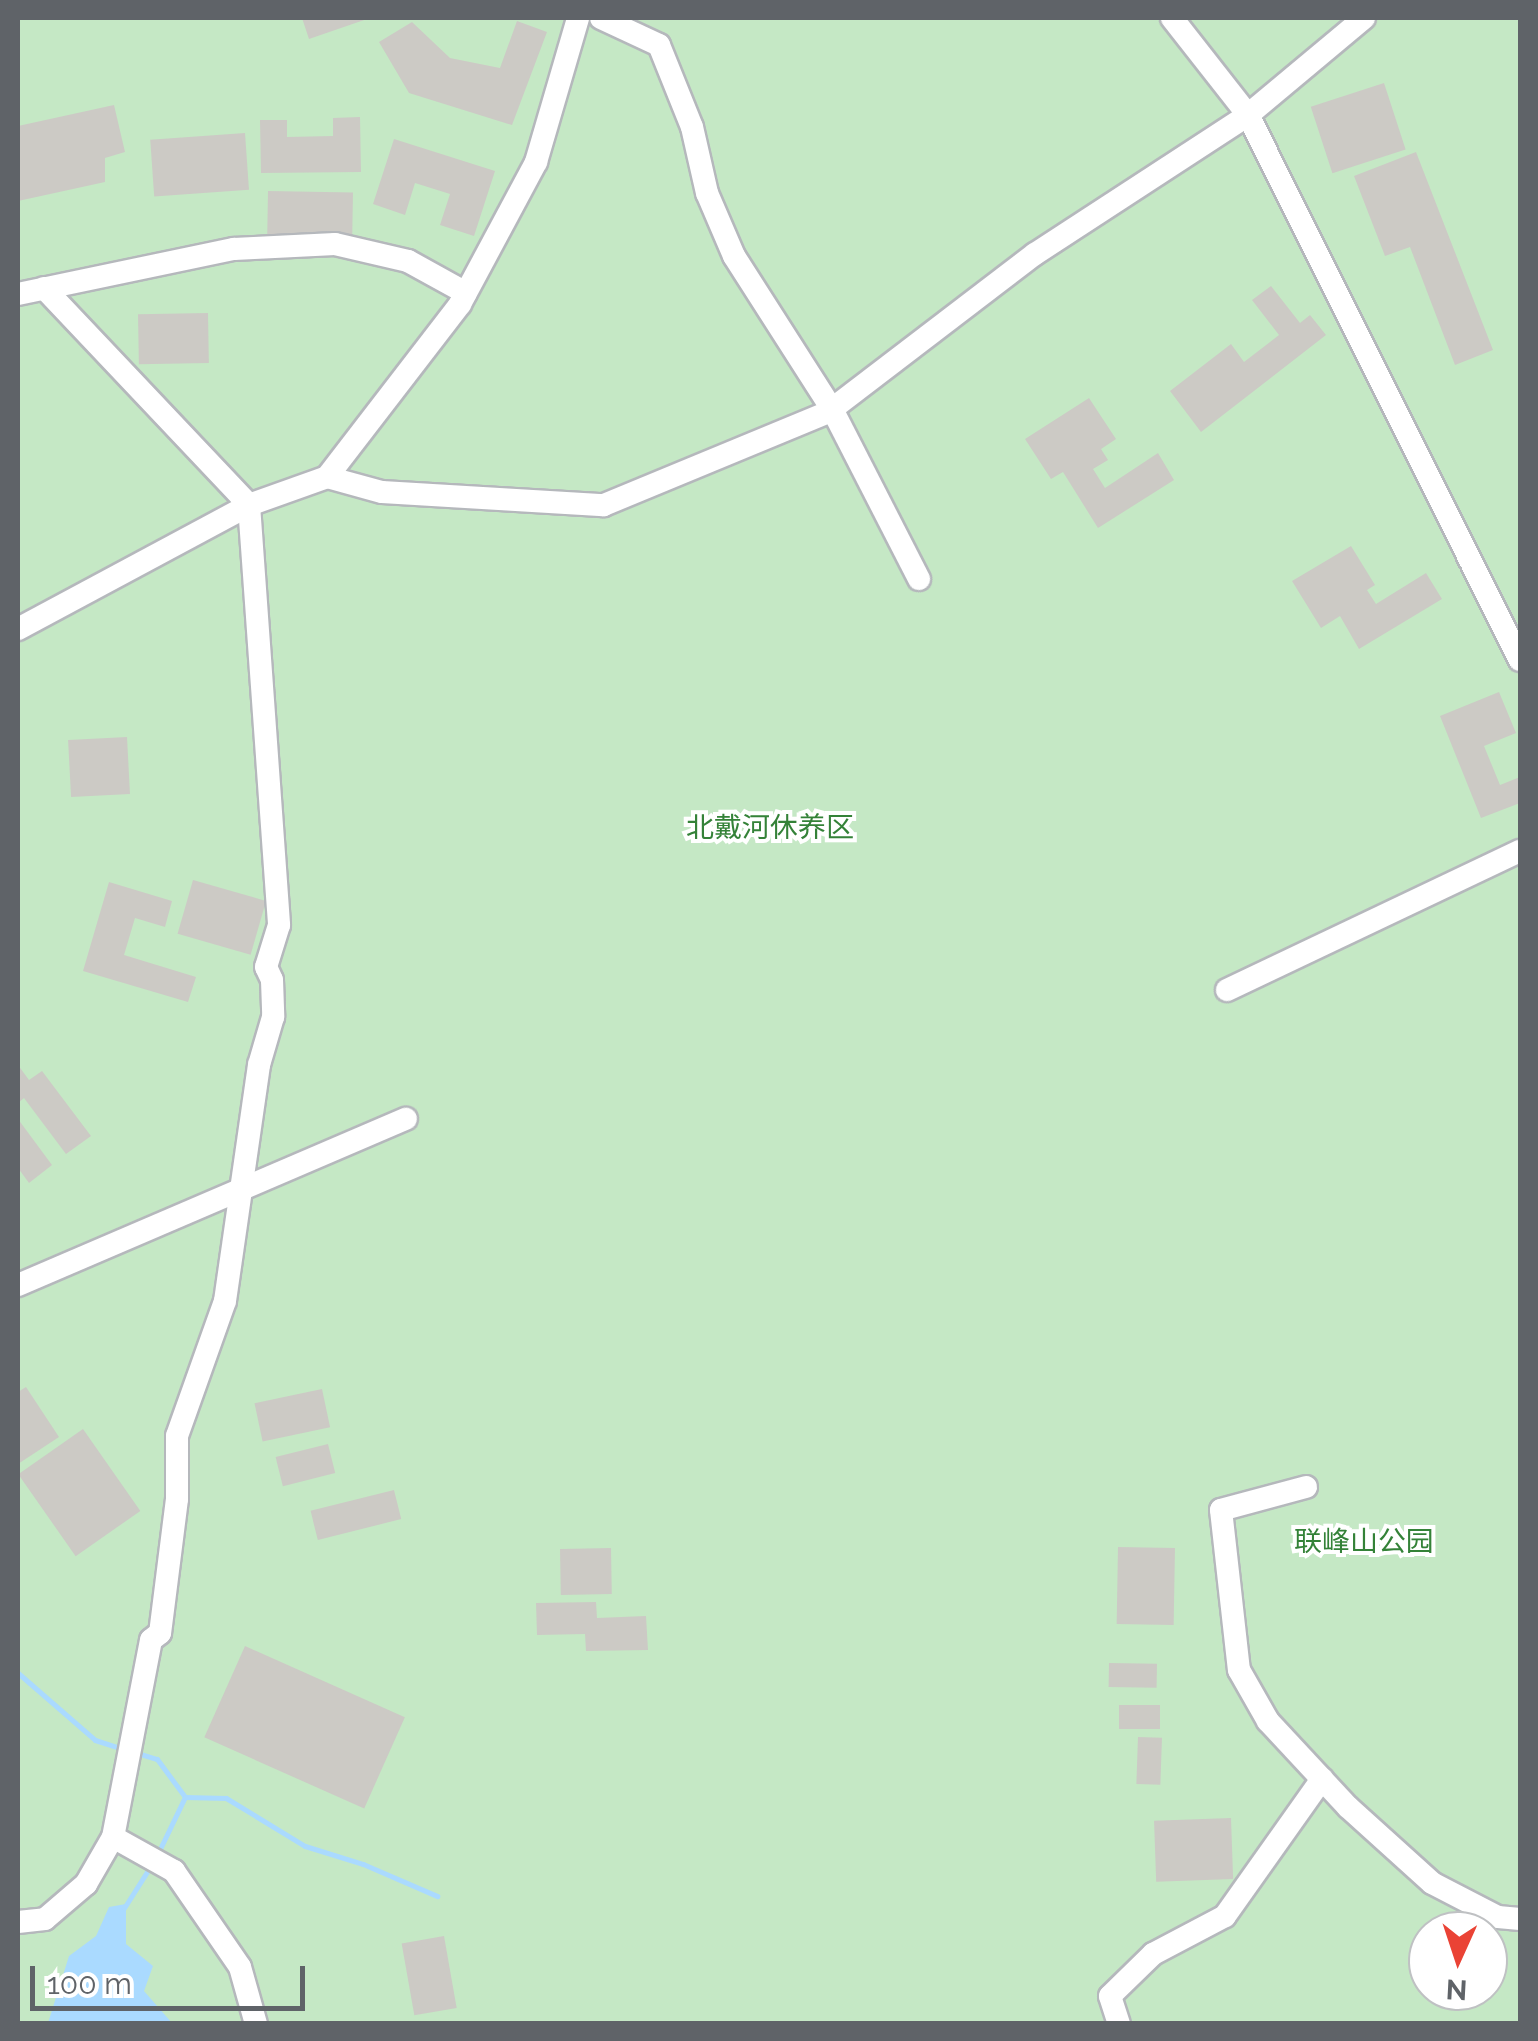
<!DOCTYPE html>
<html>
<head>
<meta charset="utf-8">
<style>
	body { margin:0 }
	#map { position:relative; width:1538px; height:2041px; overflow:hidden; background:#f1efe8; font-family:Raleway,"Noto Sans SC",sans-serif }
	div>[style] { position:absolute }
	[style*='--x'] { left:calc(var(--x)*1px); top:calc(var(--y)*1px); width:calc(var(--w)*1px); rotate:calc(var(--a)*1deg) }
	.green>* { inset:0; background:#c5e8c5 }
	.water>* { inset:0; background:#aadaff }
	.stream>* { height:5px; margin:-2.5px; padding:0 2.5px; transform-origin:2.5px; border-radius:2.5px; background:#aadaff }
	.building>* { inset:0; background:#cccac5; transform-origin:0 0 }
	.roads { filter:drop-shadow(2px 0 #b5b8bc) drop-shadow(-2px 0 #b5b8bc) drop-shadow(0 2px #b5b8bc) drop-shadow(0 -2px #b5b8bc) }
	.minor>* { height:22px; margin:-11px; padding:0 11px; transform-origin:11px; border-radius:11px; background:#fff }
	span { translate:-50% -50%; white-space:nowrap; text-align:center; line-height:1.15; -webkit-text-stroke:8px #fff; paint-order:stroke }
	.park-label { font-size:28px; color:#348238 }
	.frame { position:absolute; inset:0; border:20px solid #5f6368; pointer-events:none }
	.north { position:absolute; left:1408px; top:1911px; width:100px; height:100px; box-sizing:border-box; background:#fff; border:2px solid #bfc1c3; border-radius:50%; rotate:183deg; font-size:28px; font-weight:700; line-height:40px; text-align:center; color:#5f6368 }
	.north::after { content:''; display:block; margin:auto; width:35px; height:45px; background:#ea4335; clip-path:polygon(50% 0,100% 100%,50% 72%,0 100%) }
	.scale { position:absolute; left:30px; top:1966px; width:275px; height:45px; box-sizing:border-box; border:5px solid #5f6368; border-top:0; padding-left:12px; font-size:30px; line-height:35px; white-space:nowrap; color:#5f6368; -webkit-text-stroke:8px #fff; paint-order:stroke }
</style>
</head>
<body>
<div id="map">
	<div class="green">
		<i style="clip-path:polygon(evenodd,18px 18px,1520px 18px,1520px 2023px,18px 2023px,18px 18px,1428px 1931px,1488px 1931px,1488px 1991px,1428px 1991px,1428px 1931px)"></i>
	</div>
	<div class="water">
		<i style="clip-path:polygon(126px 1904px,126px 1944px,153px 1966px,144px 1991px,172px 2023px,48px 2023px,69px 1956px,96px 1936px,109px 1907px)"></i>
	</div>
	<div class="stream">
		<i style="--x:18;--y:1673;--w:102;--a:41"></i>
		<i style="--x:95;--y:1740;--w:29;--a:18"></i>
		<i style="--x:134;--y:1752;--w:24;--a:17"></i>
		<i style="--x:157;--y:1759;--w:47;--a:53.6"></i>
		<i style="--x:185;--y:1797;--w:41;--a:1.4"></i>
		<i style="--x:226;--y:1798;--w:92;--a:31.3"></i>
		<i style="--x:305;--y:1846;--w:61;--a:17.2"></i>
		<i style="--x:363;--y:1864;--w:81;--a:23.4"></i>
		<i style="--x:158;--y:1853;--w:62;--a:-64.3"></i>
		<i style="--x:124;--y:1908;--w:49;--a:-57.6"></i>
	</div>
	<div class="building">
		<i style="clip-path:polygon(302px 18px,370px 18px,309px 39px)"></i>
		<i style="clip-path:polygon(517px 21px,547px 32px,512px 125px,409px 93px,379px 42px,412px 22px,450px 58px,500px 68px)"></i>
		<i style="left:1384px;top:83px;width:70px;height:77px;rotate:72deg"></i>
		<i style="clip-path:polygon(114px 105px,125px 152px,105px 158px,105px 182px,18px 201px,18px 126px)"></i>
		<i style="clip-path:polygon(360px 117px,361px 172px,261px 173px,260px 120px,287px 120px,287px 137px,333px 136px,333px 118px)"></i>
		<i style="left:245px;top:133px;width:57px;height:95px;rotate:86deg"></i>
		<i style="clip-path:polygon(394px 139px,495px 171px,474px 236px,440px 225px,450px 194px,415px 183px,405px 215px,373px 204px)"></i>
		<i style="clip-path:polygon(1416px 152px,1493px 350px,1455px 365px,1410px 247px,1385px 256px,1354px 176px)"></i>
		<i style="left:268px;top:191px;width:85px;height:49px;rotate:1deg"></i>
		<i style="clip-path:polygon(1271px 286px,1300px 323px,1310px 315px,1326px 335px,1201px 432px,1170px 391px,1231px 344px,1244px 362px,1279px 335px,1252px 300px)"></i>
		<i style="left:208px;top:313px;width:50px;height:70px;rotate:89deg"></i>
		<i style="clip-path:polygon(1089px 398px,1116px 439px,1101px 449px,1108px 460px,1093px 469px,1105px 488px,1158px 453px,1174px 480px,1098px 528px,1063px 472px,1051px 479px,1025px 439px)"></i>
		<i style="clip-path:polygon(1351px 546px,1375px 585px,1367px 590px,1376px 604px,1426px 573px,1442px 599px,1359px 649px,1340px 616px,1321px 628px,1292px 581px)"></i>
		<i style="clip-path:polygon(1499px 692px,1516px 733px,1484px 746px,1500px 785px,1520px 777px,1520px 803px,1481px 818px,1440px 716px)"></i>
		<i style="left:127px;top:737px;width:57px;height:59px;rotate:87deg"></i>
		<i style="left:193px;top:880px;width:76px;height:56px;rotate:16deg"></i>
		<i style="clip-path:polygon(109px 882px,172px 901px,165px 927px,135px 918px,124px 955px,196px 977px,188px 1002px,83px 971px)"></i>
		<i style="clip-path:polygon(18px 1065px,29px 1080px,42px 1071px,91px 1136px,66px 1154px,24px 1098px,18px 1103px)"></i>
		<i style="clip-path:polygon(18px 1119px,52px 1165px,29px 1183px,18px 1168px)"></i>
		<i style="clip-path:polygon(26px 1387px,59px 1437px,18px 1464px,18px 1392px)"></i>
		<i style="left:322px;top:1389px;width:39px;height:69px;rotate:78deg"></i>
		<i style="left:83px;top:1429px;width:100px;height:79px;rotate:55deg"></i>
		<i style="left:328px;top:1444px;width:30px;height:54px;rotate:76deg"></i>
		<i style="left:394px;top:1490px;width:30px;height:86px;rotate:76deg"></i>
		<i style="left:1118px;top:1547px;width:57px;height:77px;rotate:1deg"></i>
		<i style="left:611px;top:1548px;width:46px;height:51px;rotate:89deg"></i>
		<i style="clip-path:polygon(596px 1602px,597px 1618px,646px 1616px,648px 1650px,586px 1651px,585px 1634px,537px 1635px,536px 1603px)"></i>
		<i style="left:245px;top:1646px;width:175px;height:100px;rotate:24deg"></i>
		<i style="left:1109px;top:1663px;width:48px;height:24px;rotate:1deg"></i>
		<i style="left:1119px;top:1705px;width:41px;height:24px"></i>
		<i style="left:1138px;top:1737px;width:24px;height:47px;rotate:2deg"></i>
		<i style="left:1231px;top:1818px;width:61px;height:77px;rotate:88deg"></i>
		<i style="left:444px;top:1936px;width:73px;height:43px;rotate:80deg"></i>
	</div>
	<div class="roads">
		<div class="minor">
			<i style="--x:601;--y:18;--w:64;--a:25"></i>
			<i style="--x:659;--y:45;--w:88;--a:68.1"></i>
			<i style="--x:692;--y:127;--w:68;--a:77.2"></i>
			<i style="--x:707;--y:193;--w:69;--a:66.8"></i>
			<i style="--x:734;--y:256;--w:182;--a:57.4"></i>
			<i style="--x:832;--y:409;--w:191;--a:62.9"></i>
			<i style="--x:1172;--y:18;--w:123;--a:51.9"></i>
			<i style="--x:1248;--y:115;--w:609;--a:63.48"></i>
			<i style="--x:44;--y:288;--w:299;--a:46.6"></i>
			<i style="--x:249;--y:505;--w:421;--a:85.9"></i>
			<i style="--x:279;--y:925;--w:44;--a:107.2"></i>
			<i style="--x:266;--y:967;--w:14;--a:65"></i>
			<i style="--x:272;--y:980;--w:37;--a:88"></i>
			<i style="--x:273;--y:1017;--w:50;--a:106.3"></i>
			<i style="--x:259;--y:1065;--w:238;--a:98.2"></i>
			<i style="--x:225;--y:1301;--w:143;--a:109.6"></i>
			<i style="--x:177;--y:1436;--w:63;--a:90"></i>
			<i style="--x:177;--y:1499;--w:135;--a:97.2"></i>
			<i style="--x:160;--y:1633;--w:11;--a:142"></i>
			<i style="--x:151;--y:1640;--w:201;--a:100.9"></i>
			<i style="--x:113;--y:1837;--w:70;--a:29.1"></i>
			<i style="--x:174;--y:1871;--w:116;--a:55.5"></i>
			<i style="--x:240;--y:1967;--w:59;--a:74.3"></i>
			<i style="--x:18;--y:294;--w:221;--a:-11.8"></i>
			<i style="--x:234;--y:249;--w:101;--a:-2.8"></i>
			<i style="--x:335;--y:244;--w:75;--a:13.1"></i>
			<i style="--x:408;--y:261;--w:66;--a:28.9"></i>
			<i style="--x:327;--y:477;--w:57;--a:15.3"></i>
			<i style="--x:382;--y:492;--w:222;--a:3.4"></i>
			<i style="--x:604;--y:505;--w:243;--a:-22.5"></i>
			<i style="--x:828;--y:412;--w:260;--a:-37.4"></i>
			<i style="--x:1035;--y:254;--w:254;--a:-33.1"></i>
			<i style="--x:1248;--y:115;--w:151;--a:-39.9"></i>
			<i style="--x:18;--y:629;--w:262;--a:-28.2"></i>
			<i style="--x:249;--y:505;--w:83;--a:-19.7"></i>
			<i style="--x:327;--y:477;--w:218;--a:-52.4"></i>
			<i style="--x:460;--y:304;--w:161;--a:-61.8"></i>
			<i style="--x:536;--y:162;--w:150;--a:-73.7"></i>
			<i style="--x:1227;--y:990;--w:324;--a:-25.4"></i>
			<i style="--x:18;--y:1285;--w:422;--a:-23.2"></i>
			<i style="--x:1306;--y:1487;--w:88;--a:164.9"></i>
			<i style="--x:1221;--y:1510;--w:161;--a:83.6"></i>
			<i style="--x:1239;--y:1670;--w:59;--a:60.4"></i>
			<i style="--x:1268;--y:1721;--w:117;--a:47.1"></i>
			<i style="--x:1348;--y:1807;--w:113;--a:42.1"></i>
			<i style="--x:1432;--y:1883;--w:74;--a:27.3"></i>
			<i style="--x:1498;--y:1917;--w:22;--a:5"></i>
			<i style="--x:18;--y:1922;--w:27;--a:-6"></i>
			<i style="--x:45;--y:1919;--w:54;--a:-40.5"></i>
			<i style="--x:86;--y:1884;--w:54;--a:-60.1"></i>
			<i style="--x:1119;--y:2024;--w:29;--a:-108"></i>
			<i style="--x:1110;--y:1996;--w:60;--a:-44.3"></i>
			<i style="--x:1153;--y:1954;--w:81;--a:-27.8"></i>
			<i style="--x:1225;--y:1916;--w:168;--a:-54.7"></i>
		</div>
	</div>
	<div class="park-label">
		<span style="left:770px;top:828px">北戴河休养区</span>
		<span style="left:1364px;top:1542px">联峰山公园</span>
	</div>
	<div class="frame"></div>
	<div class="north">N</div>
	<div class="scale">100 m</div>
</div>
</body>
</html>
